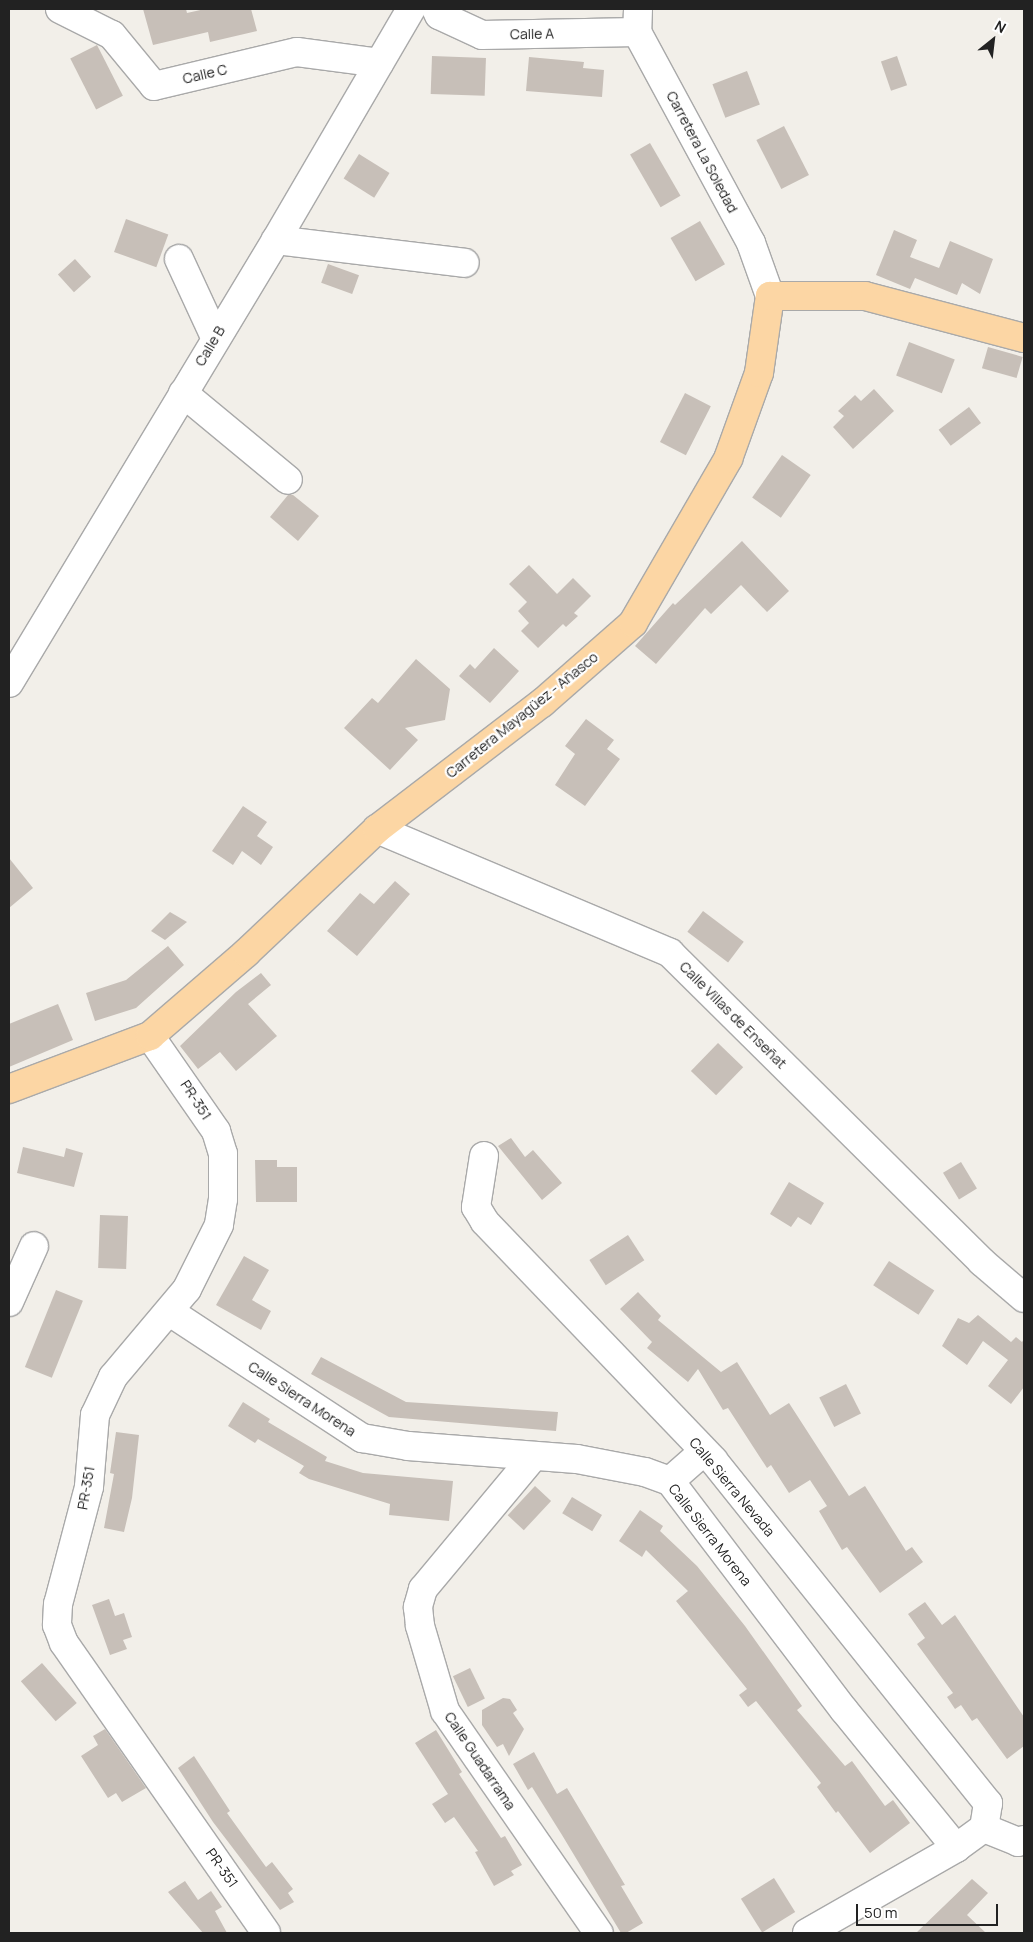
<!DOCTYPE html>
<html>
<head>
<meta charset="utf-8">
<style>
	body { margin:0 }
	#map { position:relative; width:1033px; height:1942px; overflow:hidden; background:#f2efe9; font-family:Manrope,sans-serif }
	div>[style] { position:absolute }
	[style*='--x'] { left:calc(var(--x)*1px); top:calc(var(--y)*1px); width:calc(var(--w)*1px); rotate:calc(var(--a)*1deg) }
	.building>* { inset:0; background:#c7bfb8; transform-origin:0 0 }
	.roads { filter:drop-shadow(1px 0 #a9a9a9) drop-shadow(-1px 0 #a9a9a9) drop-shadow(0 1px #a9a9a9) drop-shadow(0 -1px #a9a9a9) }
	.minor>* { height:28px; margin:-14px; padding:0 14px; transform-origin:14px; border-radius:14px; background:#fff }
	.major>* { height:28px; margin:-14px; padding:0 14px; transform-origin:14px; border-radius:14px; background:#fcd6a4 }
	span { translate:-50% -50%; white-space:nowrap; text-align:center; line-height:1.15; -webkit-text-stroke:4.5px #fff; paint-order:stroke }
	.street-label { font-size:14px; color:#222 }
	.frame { position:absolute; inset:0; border:10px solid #222; pointer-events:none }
	.north { position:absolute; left:968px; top:15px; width:50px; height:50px; -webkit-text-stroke:4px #fff; paint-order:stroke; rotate:29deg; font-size:14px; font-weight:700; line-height:20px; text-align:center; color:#222 }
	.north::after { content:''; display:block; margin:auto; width:18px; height:22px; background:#222; clip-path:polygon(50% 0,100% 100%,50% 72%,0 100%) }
	.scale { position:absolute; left:856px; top:1904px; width:142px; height:22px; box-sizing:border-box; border:2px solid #222; border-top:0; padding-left:6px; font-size:15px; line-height:18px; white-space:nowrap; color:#222; -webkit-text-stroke:4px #fff; paint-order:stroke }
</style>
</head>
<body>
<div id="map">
	<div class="building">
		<i style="clip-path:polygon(143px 9px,186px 9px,187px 13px,205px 9px,251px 9px,257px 31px,210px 42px,208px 32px,153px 45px)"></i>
		<i style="left:97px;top:45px;width:57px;height:30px;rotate:63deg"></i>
		<i style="left:432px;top:56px;width:54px;height:38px;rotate:2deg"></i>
		<i style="left:897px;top:56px;width:31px;height:17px;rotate:71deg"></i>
		<i style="clip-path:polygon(529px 57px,584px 62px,583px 68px,604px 70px,602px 97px,526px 91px)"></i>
		<i style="left:747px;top:71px;width:36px;height:37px;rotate:69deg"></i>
		<i style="left:784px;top:126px;width:55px;height:31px;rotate:63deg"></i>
		<i style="left:650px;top:143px;width:61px;height:23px;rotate:60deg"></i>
		<i style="left:359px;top:154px;width:36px;height:29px;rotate:32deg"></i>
		<i style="left:126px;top:219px;width:45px;height:35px;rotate:20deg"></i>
		<i style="left:700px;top:221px;width:50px;height:34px;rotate:60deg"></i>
		<i style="clip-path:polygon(894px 230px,917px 240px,910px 257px,939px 268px,950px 241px,993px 259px,980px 294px,962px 283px,957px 295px,915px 278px,910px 289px,876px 275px)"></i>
		<i style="left:75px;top:259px;width:24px;height:23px;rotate:48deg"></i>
		<i style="left:328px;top:264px;width:33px;height:20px;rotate:20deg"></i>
		<i style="left:909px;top:342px;width:49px;height:36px;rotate:21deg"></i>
		<i style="left:988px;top:347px;width:36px;height:22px;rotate:16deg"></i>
		<i style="clip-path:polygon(874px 389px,894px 411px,853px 449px,833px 427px,844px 416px,838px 411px,855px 395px,861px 401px)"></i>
		<i style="left:685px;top:393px;width:29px;height:55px;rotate:27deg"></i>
		<i style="left:969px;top:407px;width:20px;height:38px;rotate:53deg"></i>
		<i style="left:782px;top:455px;width:35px;height:52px;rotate:35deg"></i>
		<i style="clip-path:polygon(288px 495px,293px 495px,319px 516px,298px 541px,270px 517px)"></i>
		<i style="clip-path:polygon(742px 541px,789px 591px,767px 612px,741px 585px,711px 614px,705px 608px,656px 664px,635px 646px,673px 603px,675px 605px)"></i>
		<i style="clip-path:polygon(529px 565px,557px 594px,573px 578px,591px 596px,574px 613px,578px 616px,566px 627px,563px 624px,538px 648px,521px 631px,529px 623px,518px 611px,527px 602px,509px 584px)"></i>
		<i style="clip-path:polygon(494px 648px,519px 671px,490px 703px,459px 676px,470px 664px,475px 669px)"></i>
		<i style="clip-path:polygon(416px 659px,450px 689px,445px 720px,405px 728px,418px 740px,390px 770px,344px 728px,372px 698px,378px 703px)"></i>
		<i style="clip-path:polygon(586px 719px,614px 740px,607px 749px,620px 759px,585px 806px,555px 785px,575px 754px,565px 746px)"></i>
		<i style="clip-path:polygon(243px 806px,267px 822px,257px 836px,273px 847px,261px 865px,242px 851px,233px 865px,212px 851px)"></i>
		<i style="clip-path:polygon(9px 858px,33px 888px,9px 908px)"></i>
		<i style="clip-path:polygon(395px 881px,410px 894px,357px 956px,327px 931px,360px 893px,374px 904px)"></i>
		<i style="left:703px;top:911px;width:51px;height:26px;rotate:37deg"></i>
		<i style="clip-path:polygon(170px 912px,187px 922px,165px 940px,151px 931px)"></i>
		<i style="clip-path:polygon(168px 946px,184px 965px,136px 1008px,95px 1021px,86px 993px,126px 980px)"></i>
		<i style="clip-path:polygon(261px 973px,271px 985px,248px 1004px,277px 1036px,236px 1071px,220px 1052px,198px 1069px,180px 1046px,236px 992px)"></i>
		<i style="clip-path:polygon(58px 1004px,73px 1040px,9px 1067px,9px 1024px)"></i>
		<i style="left:718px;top:1043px;width:35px;height:39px;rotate:44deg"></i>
		<i style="clip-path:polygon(511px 1138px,525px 1157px,533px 1150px,562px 1183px,542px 1200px,498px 1146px)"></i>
		<i style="clip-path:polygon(23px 1147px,64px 1157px,66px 1148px,83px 1153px,74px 1187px,17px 1173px)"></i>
		<i style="clip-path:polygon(255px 1160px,277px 1160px,277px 1167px,297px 1167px,297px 1202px,256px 1202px)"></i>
		<i style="left:961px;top:1162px;width:31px;height:21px;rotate:59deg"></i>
		<i style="clip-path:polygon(789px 1182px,824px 1203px,811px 1225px,798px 1217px,791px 1227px,770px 1214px)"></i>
		<i style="left:100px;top:1215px;width:28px;height:53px;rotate:2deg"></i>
		<i style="left:628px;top:1235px;width:30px;height:46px;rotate:57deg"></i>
		<i style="clip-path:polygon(244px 1256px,269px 1270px,252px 1300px,271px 1311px,261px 1330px,216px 1305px)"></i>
		<i style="left:889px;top:1261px;width:54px;height:29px;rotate:33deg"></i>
		<i style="left:56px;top:1290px;width:29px;height:83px;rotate:22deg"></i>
		<i style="clip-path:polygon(638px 1292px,661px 1316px,658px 1320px,721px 1372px,737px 1362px,770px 1415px,789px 1403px,849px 1496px,865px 1486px,906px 1551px,912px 1547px,923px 1562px,880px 1593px,847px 1547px,842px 1550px,819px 1511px,827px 1506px,810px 1480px,789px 1493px,771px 1465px,767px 1468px,728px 1408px,723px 1410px,698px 1369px,688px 1382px,647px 1348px,652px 1342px,620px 1309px)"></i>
		<i style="clip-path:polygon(978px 1315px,1011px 1342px,1016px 1337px,1022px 1342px,1024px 1339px,1024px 1387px,1011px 1404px,988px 1386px,1008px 1360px,983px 1341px,967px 1365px,942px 1346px,958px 1318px,969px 1323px)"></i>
		<i style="clip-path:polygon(321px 1357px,406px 1402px,558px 1412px,556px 1431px,389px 1417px,311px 1374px)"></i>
		<i style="left:846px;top:1384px;width:33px;height:30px;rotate:63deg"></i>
		<i style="clip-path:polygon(243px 1402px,270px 1419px,268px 1422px,327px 1457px,325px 1461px,363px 1473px,453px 1481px,449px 1521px,389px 1515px,390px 1504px,309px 1479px,299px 1473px,304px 1466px,258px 1439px,255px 1443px,228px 1426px)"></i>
		<i style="clip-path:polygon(116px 1432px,139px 1435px,132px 1498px,124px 1532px,104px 1528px,114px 1474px,110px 1473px)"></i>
		<i style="left:535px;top:1486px;width:22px;height:40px;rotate:43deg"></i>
		<i style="left:572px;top:1497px;width:35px;height:19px;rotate:31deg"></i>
		<i style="clip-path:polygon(640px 1510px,663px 1526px,660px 1531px,697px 1566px,745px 1626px,802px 1706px,797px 1710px,845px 1766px,852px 1761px,885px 1806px,893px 1800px,910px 1823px,870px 1853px,838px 1811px,836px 1813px,817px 1787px,821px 1783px,756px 1701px,748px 1707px,739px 1695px,747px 1689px,676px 1601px,688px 1591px,646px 1550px,642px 1557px,619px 1541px)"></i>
		<i style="clip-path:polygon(109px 1599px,115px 1616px,124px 1613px,132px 1637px,123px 1640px,127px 1649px,110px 1655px,92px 1605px)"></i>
		<i style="clip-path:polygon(925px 1602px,942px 1625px,955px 1615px,1024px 1717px,1024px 1746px,1007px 1759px,977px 1718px,972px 1721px,961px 1705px,955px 1709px,947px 1697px,953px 1693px,917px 1644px,925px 1638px,908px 1614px)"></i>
		<i style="left:42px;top:1663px;width:53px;height:28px;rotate:49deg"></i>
		<i style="left:470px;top:1668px;width:34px;height:19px;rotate:64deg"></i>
		<i style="clip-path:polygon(503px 1698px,510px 1699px,517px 1710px,513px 1713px,524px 1729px,509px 1756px,503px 1744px,497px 1747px,482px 1725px,482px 1710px)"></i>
		<i style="clip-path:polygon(105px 1729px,146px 1788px,122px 1802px,116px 1793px,108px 1798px,81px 1756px,98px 1745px,93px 1736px)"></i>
		<i style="clip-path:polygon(436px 1730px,462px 1772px,459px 1774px,501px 1838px,505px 1836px,522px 1865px,511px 1871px,514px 1875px,494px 1886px,475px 1852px,478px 1851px,454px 1817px,445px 1823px,432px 1804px,448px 1794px,415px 1743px)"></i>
		<i style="clip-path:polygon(534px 1752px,557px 1794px,567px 1788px,625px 1885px,621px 1886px,643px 1923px,626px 1933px,621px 1933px,562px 1835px,532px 1787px,528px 1790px,513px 1764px)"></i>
		<i style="clip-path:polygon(194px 1756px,230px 1811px,227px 1813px,266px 1867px,272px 1862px,293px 1889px,288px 1893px,294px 1902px,280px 1910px,213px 1822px,178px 1768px)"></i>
		<i style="left:774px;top:1878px;width:40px;height:39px;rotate:58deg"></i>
		<i style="clip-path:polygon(972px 1879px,988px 1893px,967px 1915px,986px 1933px,916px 1933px)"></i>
		<i style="clip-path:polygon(185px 1881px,198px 1900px,211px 1891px,222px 1907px,215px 1911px,227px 1933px,203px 1933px,168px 1892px)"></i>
	</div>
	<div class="roads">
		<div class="minor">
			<i style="--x:60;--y:9;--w:58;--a:26.6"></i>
			<i style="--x:112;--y:35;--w:66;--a:50.5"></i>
			<i style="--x:154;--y:86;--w:147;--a:-13.4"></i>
			<i style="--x:297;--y:52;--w:83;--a:7.6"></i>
			<i style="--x:436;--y:9;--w:7;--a:63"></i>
			<i style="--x:439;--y:15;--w:47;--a:24.9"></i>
			<i style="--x:482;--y:35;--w:155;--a:-1.1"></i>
			<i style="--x:638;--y:9;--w:23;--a:92"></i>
			<i style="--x:637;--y:32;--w:240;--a:61.6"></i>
			<i style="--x:751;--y:243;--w:56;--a:70.3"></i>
			<i style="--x:276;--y:240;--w:190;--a:6.9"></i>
			<i style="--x:179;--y:259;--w:86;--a:65.2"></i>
			<i style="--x:183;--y:393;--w:136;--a:39.6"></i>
			<i style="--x:9;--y:683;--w:517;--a:-58.92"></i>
			<i style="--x:276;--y:240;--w:268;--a:-59.7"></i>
			<i style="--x:377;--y:829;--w:318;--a:22.9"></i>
			<i style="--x:670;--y:953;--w:439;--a:44.7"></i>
			<i style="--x:982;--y:1262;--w:55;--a:40.6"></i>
			<i style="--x:150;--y:1036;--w:116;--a:55.2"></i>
			<i style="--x:216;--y:1131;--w:24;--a:73"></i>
			<i style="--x:223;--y:1154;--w:45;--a:90"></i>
			<i style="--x:223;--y:1199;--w:26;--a:99"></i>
			<i style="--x:219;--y:1225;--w:72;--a:116.6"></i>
			<i style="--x:187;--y:1289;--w:115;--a:130.1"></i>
			<i style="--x:113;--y:1377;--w:42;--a:115.3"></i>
			<i style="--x:95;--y:1415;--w:72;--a:94.8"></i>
			<i style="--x:89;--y:1487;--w:121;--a:104.8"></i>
			<i style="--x:58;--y:1604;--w:21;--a:93"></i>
			<i style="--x:57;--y:1625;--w:19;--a:69"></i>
			<i style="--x:64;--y:1643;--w:353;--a:55.1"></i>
			<i style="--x:484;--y:1156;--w:52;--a:98.9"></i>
			<i style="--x:476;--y:1207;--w:17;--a:59"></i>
			<i style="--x:485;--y:1222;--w:330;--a:46.2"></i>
			<i style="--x:713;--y:1460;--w:440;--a:51.3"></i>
			<i style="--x:988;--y:1803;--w:25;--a:99"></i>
			<i style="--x:9;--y:1302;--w:61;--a:-65.9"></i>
			<i style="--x:170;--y:1312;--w:230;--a:33.3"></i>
			<i style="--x:362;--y:1438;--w:47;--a:9.9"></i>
			<i style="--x:408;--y:1446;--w:169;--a:4.4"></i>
			<i style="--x:577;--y:1459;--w:69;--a:10.8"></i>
			<i style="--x:645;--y:1472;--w:27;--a:20"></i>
			<i style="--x:670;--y:1481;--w:288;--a:52.8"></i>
			<i style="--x:844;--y:1710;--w:178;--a:50.9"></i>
			<i style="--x:533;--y:1457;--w:172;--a:129.8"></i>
			<i style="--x:423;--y:1589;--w:19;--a:106"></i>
			<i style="--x:418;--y:1607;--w:19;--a:84"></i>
			<i style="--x:420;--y:1626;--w:89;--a:73.6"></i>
			<i style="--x:445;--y:1711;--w:270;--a:55.3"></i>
			<i style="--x:670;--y:1481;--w:45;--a:-41.4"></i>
			<i style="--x:807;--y:1933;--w:172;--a:-29.7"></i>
			<i style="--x:956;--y:1848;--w:34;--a:-36"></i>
			<i style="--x:984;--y:1828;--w:37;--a:22"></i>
			<i style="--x:1018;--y:1842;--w:6;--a:-18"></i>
		</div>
		<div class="major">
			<i style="--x:9;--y:1089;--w:151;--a:-20.6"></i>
			<i style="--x:150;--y:1036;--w:127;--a:-40.8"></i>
			<i style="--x:246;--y:953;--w:180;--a:-43.4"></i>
			<i style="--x:377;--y:829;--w:208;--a:-37.4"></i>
			<i style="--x:542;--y:703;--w:121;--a:-41.3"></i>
			<i style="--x:633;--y:623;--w:190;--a:-59.9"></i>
			<i style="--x:728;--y:459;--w:91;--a:-70.2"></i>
			<i style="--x:759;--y:373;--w:78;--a:-81.9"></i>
			<i style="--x:770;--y:296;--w:95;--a:0"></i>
			<i style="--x:865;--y:296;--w:164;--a:14.8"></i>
		</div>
	</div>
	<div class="street-label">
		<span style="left:532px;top:34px;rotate:-1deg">Calle A</span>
		<span style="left:205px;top:74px;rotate:-13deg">Calle C</span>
		<span style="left:702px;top:152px;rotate:62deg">Carretera La Soledad</span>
		<span style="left:210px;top:346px;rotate:-59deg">Calle B</span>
		<span style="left:522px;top:715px;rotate:-39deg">Carretera Mayagüez - Añasco</span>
		<span style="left:733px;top:1015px;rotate:45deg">Calle Villas de Enseñat</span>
		<span style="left:196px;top:1100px;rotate:57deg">PR-351</span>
		<span style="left:302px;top:1399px;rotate:33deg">Calle Sierra Morena</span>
		<span style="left:732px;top:1487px;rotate:50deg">Calle Sierra Nevada</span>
		<span style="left:86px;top:1488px;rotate:-80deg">PR-351</span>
		<span style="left:710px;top:1535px;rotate:52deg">Calle Sierra Morena</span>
		<span style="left:480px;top:1761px;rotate:56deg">Calle Guadarrama</span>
		<span style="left:222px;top:1868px;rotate:55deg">PR-351</span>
	</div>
	<div class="frame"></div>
	<div class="north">N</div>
	<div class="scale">50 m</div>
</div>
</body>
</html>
